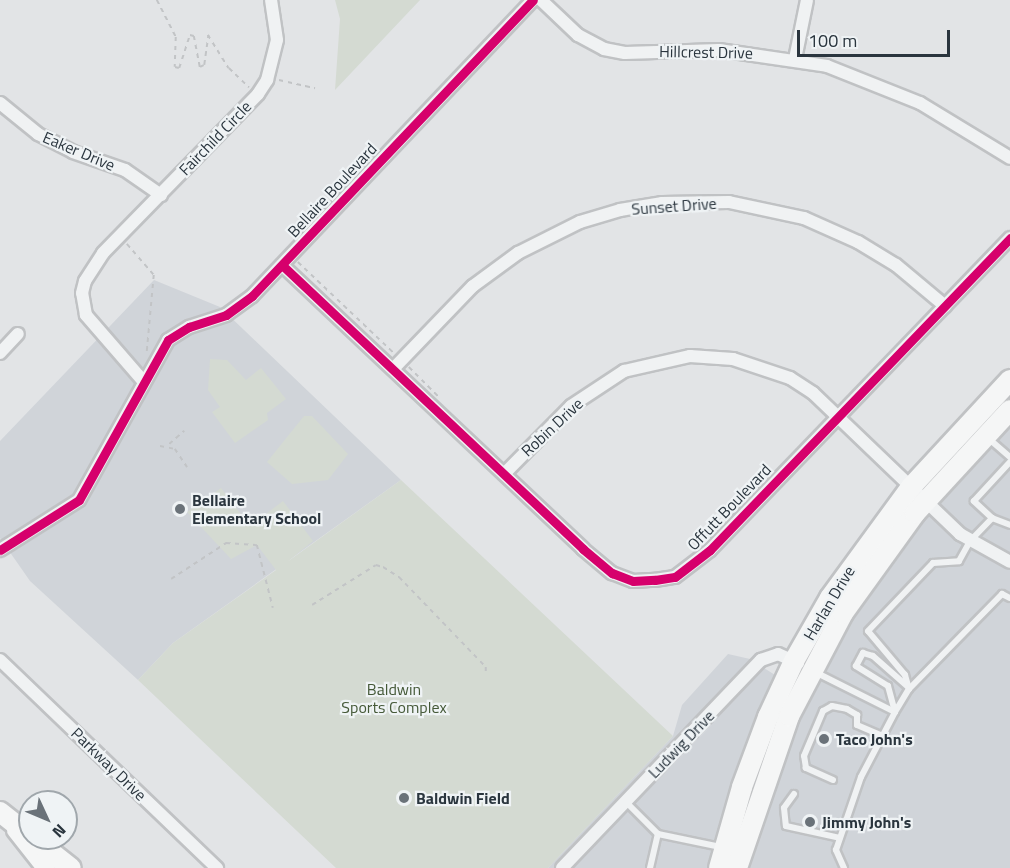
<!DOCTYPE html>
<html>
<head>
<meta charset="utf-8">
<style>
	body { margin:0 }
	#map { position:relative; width:1010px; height:868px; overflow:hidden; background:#e2e4e6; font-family:"Titillium Web",sans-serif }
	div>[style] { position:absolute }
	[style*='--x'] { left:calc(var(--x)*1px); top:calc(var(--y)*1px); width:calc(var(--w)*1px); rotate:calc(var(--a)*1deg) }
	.built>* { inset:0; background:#d0d4d9 }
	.green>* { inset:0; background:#d4dad2 }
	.path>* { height:1.5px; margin-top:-0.75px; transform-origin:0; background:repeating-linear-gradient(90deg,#c2c4c6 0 4.5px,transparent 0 9px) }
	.roads { filter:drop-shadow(2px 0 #c0c2c4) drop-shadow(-2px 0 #c0c2c4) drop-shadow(0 2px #c0c2c4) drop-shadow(0 -2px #c0c2c4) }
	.service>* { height:6px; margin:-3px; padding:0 3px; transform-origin:3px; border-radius:3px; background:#f0f2f3 }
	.minor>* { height:12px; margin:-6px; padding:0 6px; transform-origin:6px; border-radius:6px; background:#f0f2f3 }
	.secondary>* { height:18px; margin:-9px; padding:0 9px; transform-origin:9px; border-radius:9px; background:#f5f6f6 }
	.primary>* { height:20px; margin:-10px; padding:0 10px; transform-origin:10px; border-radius:10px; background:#f5f6f6 }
	.cycleway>* { height:9px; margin:-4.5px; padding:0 4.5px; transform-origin:4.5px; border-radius:4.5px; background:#d6006c }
	.dots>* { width:16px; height:16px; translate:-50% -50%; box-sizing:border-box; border:3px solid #eff3f5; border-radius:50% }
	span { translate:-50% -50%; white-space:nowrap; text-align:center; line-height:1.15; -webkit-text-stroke:4.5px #eff3f5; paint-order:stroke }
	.street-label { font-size:16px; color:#2a353e }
	.poi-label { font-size:16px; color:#2a353e; font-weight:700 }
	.left { translate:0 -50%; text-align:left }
	.park-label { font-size:16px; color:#455938 }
	.north { position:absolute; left:18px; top:790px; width:60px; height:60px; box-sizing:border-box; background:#eff3f5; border:2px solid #a0a7ac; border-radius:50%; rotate:134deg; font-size:16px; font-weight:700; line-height:24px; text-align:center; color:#2a353e }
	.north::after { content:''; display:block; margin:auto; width:21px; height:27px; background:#6a7279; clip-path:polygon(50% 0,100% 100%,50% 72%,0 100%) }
	.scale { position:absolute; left:797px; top:30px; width:153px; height:27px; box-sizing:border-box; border:3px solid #2a353e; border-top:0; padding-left:8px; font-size:18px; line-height:21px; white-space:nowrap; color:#2a353e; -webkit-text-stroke:4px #eff3f5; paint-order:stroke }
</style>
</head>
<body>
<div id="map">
	<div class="built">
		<i style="clip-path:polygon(154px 280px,220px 307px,401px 480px,173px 643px,138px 680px,30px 581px,0 538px,0 441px)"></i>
		<i style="clip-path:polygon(1010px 417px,1010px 868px,548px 868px,673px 736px,682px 705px,728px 654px,750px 659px,805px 694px,902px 536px)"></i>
	</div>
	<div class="green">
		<i style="clip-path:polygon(335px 0,420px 0,335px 90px,340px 19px)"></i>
		<i style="clip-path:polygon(210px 359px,227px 360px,246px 380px,261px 368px,286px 399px,267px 413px,268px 420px,235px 443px,212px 412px,220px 407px,208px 390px)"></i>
		<i style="clip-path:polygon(304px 416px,312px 416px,348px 454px,328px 480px,292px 484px,267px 462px)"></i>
		<i style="clip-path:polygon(401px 480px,673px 736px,548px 868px,336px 868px,138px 680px,173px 643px,276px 570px,257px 545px,231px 559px,187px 512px,221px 488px,250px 526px,283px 501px,313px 541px,287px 562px)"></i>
	</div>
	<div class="path">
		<i style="--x:157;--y:0;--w:42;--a:62.8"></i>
		<i style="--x:176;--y:37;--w:30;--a:92"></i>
		<i style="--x:175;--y:67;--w:4;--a:14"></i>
		<i style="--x:179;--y:68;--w:35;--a:-72"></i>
		<i style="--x:190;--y:35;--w:4;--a:14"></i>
		<i style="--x:194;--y:36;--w:32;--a:79"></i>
		<i style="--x:200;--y:67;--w:4;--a:-27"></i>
		<i style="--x:204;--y:65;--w:30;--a:-82"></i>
		<i style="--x:208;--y:35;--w:39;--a:58"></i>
		<i style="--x:229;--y:68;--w:28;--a:44"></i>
		<i style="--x:279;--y:80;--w:37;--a:13"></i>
		<i style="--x:127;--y:244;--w:41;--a:48.9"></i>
		<i style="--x:154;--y:275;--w:77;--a:95.2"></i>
		<i style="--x:298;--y:262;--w:131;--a:43.5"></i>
		<i style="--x:409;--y:367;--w:41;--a:45"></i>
		<i style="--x:169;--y:444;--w:20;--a:-41"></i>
		<i style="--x:160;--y:446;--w:15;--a:11"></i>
		<i style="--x:175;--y:449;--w:22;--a:56"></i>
		<i style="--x:171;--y:579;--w:66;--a:-33.2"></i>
		<i style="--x:226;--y:543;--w:31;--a:4"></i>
		<i style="--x:257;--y:545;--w:65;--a:75.7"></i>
		<i style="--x:312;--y:605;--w:75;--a:-32"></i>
		<i style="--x:376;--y:565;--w:7;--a:16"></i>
		<i style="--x:383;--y:567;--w:19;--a:32"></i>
		<i style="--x:399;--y:577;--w:125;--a:46"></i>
		<i style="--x:486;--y:667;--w:5;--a:90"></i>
	</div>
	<div class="roads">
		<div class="service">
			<i style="--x:988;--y:438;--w:29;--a:41"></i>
			<i style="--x:992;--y:518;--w:19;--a:21"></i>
			<i style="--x:815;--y:672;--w:89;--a:26.6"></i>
			<i style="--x:909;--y:689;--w:15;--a:-106"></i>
			<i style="--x:905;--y:675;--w:57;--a:-130.1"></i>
			<i style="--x:868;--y:631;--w:94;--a:-46.3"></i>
			<i style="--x:933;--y:563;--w:26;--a:-4"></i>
			<i style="--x:959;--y:561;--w:23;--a:-61"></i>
			<i style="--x:970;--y:541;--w:32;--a:-46"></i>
			<i style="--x:992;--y:518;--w:25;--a:-137"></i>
			<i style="--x:974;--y:501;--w:53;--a:-47.3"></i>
			<i style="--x:895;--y:712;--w:27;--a:-105"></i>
			<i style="--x:888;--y:686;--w:38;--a:-148"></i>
			<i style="--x:856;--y:666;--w:15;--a:-62"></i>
			<i style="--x:863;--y:653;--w:10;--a:17"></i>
			<i style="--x:873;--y:656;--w:45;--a:41.4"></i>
			<i style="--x:833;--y:780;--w:30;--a:-156"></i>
			<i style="--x:806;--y:768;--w:12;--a:-99"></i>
			<i style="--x:804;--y:756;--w:49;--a:-67.1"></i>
			<i style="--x:823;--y:711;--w:10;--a:-29"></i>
			<i style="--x:832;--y:706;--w:15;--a:11"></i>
			<i style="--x:847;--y:709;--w:12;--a:31"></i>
			<i style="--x:857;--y:715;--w:10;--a:90"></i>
			<i style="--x:857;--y:725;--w:28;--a:23"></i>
			<i style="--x:794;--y:794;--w:17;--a:126"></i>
			<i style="--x:784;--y:808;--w:18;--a:84"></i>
			<i style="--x:786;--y:826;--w:55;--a:12.5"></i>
			<i style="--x:626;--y:802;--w:45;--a:45"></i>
			<i style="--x:658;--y:834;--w:64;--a:11.7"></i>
			<i style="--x:650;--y:868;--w:35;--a:-77"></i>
			<i style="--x:844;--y:868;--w:20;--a:-114"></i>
			<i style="--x:836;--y:850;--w:77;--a:-71.1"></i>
			<i style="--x:861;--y:777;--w:73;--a:-62.4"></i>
			<i style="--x:895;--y:712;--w:27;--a:-59"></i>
			<i style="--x:909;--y:689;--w:133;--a:-45.6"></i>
			<i style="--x:1002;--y:594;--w:9;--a:27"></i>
		</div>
		<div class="minor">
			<i style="--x:541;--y:0;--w:51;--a:43.4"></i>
			<i style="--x:578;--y:35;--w:30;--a:28"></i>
			<i style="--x:604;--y:49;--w:21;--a:11"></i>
			<i style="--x:625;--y:53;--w:94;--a:-1.8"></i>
			<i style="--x:719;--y:50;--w:109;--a:8.4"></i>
			<i style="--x:827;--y:66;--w:100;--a:21.7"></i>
			<i style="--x:920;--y:103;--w:105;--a:31.4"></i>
			<i style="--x:795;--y:59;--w:60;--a:-78.5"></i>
			<i style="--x:0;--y:103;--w:49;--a:39.2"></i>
			<i style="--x:38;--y:134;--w:39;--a:27"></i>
			<i style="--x:73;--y:152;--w:55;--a:19.1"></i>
			<i style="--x:125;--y:170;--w:44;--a:34.8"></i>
			<i style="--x:282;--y:265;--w:414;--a:43.3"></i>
			<i style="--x:583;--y:549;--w:38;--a:40"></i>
			<i style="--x:612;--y:573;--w:22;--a:21"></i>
			<i style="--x:633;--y:581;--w:22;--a:-3"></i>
			<i style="--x:655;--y:580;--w:20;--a:-9"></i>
			<i style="--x:675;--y:577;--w:44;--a:-37.6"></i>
			<i style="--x:710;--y:550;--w:433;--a:-46.1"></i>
			<i style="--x:0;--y:353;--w:26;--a:-47"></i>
			<i style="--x:393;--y:369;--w:115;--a:-46.1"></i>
			<i style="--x:473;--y:286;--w:56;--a:-36.3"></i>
			<i style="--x:518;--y:253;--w:69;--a:-26.6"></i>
			<i style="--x:580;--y:222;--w:42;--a:-16.7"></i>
			<i style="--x:620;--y:210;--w:43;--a:-9.5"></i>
			<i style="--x:662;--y:203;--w:67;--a:-0.9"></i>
			<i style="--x:729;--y:202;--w:77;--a:12"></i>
			<i style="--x:804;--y:218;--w:59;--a:24"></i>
			<i style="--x:858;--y:242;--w:44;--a:31.2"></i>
			<i style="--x:896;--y:265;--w:64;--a:39.9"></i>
			<i style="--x:144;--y:382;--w:89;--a:-130.9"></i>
			<i style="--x:86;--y:315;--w:22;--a:-100"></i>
			<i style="--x:82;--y:293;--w:12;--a:-76"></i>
			<i style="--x:85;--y:281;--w:33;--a:-57"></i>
			<i style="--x:103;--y:253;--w:222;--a:-45.7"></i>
			<i style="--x:258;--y:94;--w:17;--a:-57"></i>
			<i style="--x:267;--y:80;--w:41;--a:-76"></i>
			<i style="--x:277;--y:40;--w:40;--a:-98.5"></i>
			<i style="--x:504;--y:474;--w:95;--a:-45.4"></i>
			<i style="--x:571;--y:406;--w:64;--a:-33.4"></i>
			<i style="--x:624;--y:371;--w:68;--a:-12.8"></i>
			<i style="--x:690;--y:356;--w:43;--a:4"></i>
			<i style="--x:733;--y:359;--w:60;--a:18.4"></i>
			<i style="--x:790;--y:378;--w:27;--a:33"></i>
			<i style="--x:813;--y:393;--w:204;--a:43.8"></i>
			<i style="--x:960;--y:534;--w:57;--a:29.2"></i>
			<i style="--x:0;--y:550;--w:93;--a:-32.3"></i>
			<i style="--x:79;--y:500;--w:183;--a:-60.9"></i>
			<i style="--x:168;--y:340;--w:25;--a:-32"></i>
			<i style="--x:189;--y:327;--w:39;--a:-18"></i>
			<i style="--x:226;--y:315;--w:32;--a:-36"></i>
			<i style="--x:252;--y:296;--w:408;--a:-46.5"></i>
			<i style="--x:0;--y:660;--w:301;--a:43.8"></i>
			<i style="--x:562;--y:868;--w:288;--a:-46.3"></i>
			<i style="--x:761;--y:660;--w:18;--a:-19"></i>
			<i style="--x:778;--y:654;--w:22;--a:24"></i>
		</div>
		<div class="secondary">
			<i style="--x:16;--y:830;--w:48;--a:51.7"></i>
		</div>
		<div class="primary">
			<i style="--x:0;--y:812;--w:90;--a:38.3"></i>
			<i style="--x:719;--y:868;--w:84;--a:-74.1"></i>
			<i style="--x:742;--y:787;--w:75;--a:-69.6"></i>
			<i style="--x:768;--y:717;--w:62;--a:-65.1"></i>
			<i style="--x:794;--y:661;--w:73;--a:-60.3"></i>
			<i style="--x:830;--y:598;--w:137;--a:-53.9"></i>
			<i style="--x:911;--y:487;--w:146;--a:-47.2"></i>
			<i style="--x:737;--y:868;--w:161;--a:-71.1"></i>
			<i style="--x:789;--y:716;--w:116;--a:-62.3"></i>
			<i style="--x:843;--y:613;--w:123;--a:-54.2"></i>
			<i style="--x:915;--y:513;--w:140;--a:-47.3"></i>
		</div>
	</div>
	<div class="cycleway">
		<i style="--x:282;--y:265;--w:414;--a:43.3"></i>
		<i style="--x:583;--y:549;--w:38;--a:40"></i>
		<i style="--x:612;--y:573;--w:22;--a:21"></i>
		<i style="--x:633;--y:581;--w:22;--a:-3"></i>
		<i style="--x:655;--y:580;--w:20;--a:-9"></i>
		<i style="--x:675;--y:577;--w:44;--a:-37.6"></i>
		<i style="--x:710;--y:550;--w:433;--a:-46.1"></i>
		<i style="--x:0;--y:550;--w:93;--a:-32.3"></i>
		<i style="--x:79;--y:500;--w:183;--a:-60.9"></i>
		<i style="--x:168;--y:340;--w:25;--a:-32"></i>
		<i style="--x:189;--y:327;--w:39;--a:-18"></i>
		<i style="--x:226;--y:315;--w:32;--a:-36"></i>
		<i style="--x:252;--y:296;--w:408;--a:-46.5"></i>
	</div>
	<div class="dots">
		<i style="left:180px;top:509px;background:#6a7279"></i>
		<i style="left:824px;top:739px;background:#6a7279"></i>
		<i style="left:404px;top:798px;background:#6a7279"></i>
		<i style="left:810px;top:822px;background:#6a7279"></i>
	</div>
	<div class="street-label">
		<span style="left:706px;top:52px;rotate:1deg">Hillcrest Drive</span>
		<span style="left:215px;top:138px;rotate:-46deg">Fairchild Circle</span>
		<span style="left:79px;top:151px;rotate:23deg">Eaker Drive</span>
		<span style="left:332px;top:190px;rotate:-47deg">Bellaire Boulevard</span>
		<span style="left:674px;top:206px;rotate:-4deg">Sunset Drive</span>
		<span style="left:552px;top:427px;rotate:-43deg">Robin Drive</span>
		<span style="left:729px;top:507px;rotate:-46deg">Offutt Boulevard</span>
		<span style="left:829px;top:603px;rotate:-59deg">Harlan Drive</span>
		<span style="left:681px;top:744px;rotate:-46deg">Ludwig Drive</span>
		<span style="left:109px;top:764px;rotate:44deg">Parkway Drive</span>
	</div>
	<div class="poi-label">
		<span class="left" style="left:192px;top:509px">Bellaire<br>Elementary School</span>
		<span class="left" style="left:836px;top:739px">Taco John's</span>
		<span class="left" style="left:416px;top:798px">Baldwin Field</span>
		<span class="left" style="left:822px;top:822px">Jimmy John's</span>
	</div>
	<div class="park-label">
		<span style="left:394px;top:698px">Baldwin<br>Sports Complex</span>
	</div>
	<div class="north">N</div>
	<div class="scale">100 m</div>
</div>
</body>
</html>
